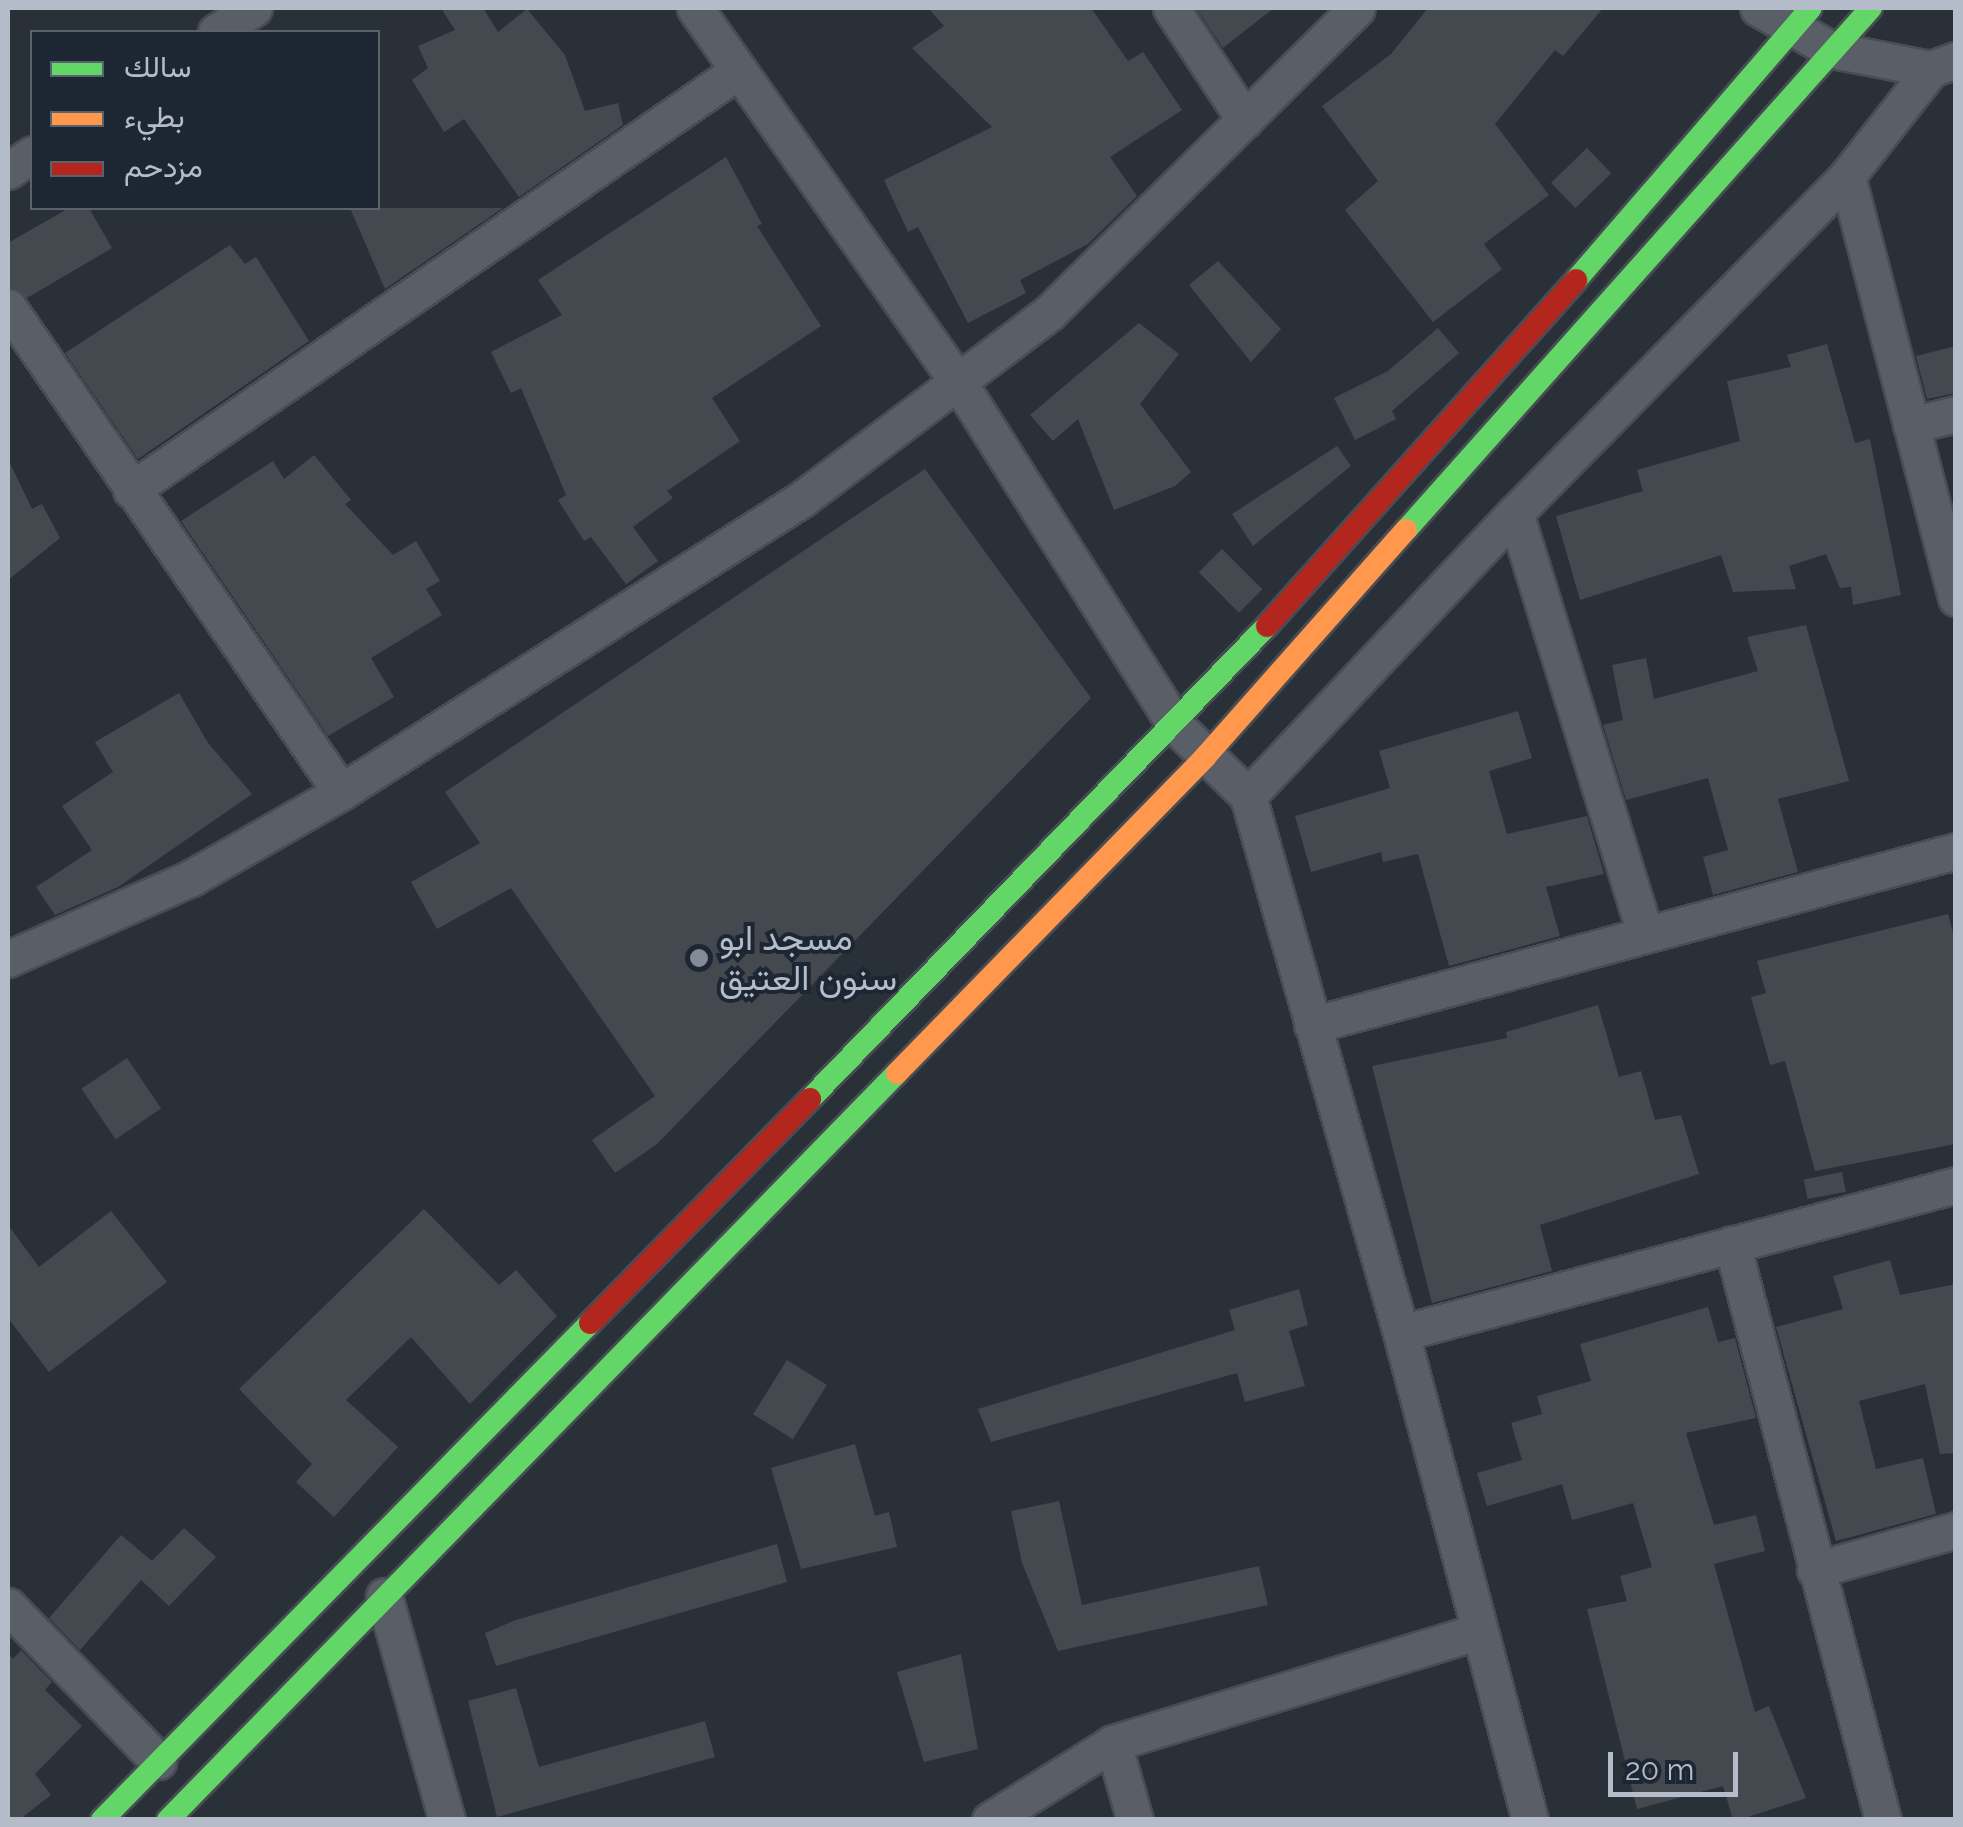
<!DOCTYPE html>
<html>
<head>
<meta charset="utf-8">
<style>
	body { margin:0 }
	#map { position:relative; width:1963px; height:1827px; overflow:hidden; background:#2a3038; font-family:Raleway,Vazirmatn,sans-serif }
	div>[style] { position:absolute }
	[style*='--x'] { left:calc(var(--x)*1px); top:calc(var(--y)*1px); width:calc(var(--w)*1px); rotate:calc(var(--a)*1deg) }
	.building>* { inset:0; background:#444950; transform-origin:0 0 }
	.roads { filter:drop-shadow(2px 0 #484c53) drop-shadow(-2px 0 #484c53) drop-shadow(0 2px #484c53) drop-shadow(0 -2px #484c53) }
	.street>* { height:35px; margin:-17.5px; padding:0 17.5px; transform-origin:17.5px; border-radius:17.5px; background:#5a5e66 }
	.fast>* { height:22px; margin:-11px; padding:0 11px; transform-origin:11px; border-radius:11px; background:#63d668 }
	.slow>* { height:22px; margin:-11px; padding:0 11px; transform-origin:11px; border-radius:11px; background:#ff974d }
	.jam>* { height:22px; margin:-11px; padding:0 11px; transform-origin:11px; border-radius:11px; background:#b3261e }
	.dots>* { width:28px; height:28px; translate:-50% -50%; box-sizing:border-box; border:5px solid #1d2633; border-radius:50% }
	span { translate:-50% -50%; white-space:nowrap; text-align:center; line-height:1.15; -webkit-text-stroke:8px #1d2633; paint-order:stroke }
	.poi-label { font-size:35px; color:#b4bcc9 }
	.left { translate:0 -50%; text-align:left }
	.frame { position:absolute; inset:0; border:10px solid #b4bcc9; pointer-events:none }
	.legend { position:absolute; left:30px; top:30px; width:350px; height:180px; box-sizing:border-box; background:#1d2633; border:2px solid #59626f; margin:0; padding:12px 18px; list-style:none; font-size:30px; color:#b4bcc9 }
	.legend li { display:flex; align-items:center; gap:20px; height:50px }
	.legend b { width:50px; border:2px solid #59626f }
	.scale { position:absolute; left:1608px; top:1752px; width:130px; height:45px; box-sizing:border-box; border:5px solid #b4bcc9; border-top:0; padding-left:12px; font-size:30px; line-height:35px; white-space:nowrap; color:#b4bcc9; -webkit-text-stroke:8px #1d2633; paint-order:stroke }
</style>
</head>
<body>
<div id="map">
	<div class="building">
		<i style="clip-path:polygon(441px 8px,483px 8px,498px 32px,527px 9px,565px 55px,585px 111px,618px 103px,623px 125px,519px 197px,464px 119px,444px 132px,412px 80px,428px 68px,418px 46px,455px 30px)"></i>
		<i style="clip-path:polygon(928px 8px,1091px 8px,1128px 61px,1143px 52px,1182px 110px,1110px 157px,1137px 196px,1088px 244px,1020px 280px,1026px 293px,968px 323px,918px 227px,908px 232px,884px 180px,992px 127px,912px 48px,944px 26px)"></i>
		<i style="clip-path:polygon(1196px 8px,1274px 8px,1223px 48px)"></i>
		<i style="clip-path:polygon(1428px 8px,1603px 8px,1563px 56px,1555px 50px,1495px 124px,1549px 195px,1484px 244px,1502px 269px,1433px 322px,1345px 210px,1378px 181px,1322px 106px,1391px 54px)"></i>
		<i style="left:1587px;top:148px;width:35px;height:50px;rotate:46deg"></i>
		<i style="clip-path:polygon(726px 157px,762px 224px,757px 226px,821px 326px,712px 398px,740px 441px,667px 491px,673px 498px,633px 527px,658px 561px,626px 584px,591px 537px,584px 541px,558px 500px,566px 495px,521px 388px,511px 393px,491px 352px,562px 315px,538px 280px)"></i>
		<i style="clip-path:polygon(69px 208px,89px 208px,112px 248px,27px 298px,8px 286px,8px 243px)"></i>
		<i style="clip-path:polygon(350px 208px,503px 208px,385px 289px)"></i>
		<i style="clip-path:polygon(230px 245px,245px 264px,256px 257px,309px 341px,138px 459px,65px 353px)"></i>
		<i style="clip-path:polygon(1218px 261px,1281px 329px,1251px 362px,1189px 285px)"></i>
		<i style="clip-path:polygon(1139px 323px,1179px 354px,1140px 404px,1191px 472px,1175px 486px,1114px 510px,1078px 419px,1053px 441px,1030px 415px)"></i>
		<i style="clip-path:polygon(1438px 328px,1459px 353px,1392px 411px,1396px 419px,1355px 440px,1334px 398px,1388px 371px)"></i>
		<i style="clip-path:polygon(1827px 344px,1855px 443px,1870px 439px,1901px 595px,1853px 605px,1851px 587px,1840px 588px,1826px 554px,1789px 566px,1796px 589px,1733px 592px,1721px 555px,1580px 600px,1556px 516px,1643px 491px,1637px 470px,1740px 441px,1727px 381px,1791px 367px,1787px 355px)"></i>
		<i style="clip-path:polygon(1956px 346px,1956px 393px,1927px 399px,1916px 356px)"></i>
		<i style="clip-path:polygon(1337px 446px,1351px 466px,1253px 546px,1232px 514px)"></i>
		<i style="clip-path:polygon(314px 455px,351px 500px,345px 504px,393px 555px,416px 541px,440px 581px,426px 589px,442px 615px,371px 658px,394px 697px,328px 736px,181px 521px,273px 461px,284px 479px)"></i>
		<i style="clip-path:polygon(8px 459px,32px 509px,42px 504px,60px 538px,8px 580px)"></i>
		<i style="clip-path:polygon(925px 469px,1091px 698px,657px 1144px,615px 1173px,592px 1140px,655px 1096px,511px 888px,437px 929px,411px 882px,480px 843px,445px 792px)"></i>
		<i style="left:1222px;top:549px;width:57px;height:33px;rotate:45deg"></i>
		<i style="clip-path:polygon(1806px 625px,1849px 781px,1778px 799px,1798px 872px,1713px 895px,1703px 857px,1728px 850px,1708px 778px,1626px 800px,1603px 725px,1623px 720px,1612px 665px,1646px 658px,1654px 699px,1758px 671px,1747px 637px)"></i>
		<i style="clip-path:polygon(179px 693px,208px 743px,252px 794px,118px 887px,55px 915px,36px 887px,92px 850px,62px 806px,113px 772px,95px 742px)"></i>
		<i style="clip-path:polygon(1518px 711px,1532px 758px,1489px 771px,1507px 834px,1587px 816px,1604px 874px,1546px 887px,1560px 936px,1449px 966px,1418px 854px,1383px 862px,1381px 852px,1311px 872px,1295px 816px,1390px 788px,1379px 751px)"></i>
		<i style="clip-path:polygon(1948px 914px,1956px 944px,1956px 1144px,1815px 1171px,1785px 1061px,1770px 1065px,1751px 997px,1766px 993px,1757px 961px)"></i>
		<i style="clip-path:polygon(1598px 1005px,1619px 1077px,1641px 1071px,1655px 1120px,1681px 1115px,1699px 1174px,1540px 1225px,1552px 1271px,1432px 1303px,1372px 1066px,1507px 1038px,1506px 1032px)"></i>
		<i style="left:127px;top:1058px;width:61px;height:55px;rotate:56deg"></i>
		<i style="left:1842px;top:1172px;width:20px;height:39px;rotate:79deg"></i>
		<i style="clip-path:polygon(424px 1209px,499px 1285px,516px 1270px,557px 1316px,470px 1404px,411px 1337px,346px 1400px,398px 1447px,334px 1517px,296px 1482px,312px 1464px,239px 1389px)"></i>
		<i style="clip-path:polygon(111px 1211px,167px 1282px,49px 1372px,8px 1318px,8px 1225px,39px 1267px)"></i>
		<i style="clip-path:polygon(1890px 1260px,1900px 1295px,1956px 1284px,1956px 1453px,1940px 1454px,1925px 1384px,1859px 1401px,1876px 1469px,1923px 1458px,1936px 1514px,1836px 1541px,1776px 1327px,1843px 1309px,1833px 1276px)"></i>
		<i style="clip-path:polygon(1299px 1289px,1308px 1325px,1289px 1331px,1305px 1386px,1245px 1402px,1237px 1373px,991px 1442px,978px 1409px,1235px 1330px,1229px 1310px)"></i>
		<i style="clip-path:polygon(1708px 1307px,1718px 1342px,1735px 1338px,1756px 1418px,1686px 1433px,1714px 1525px,1756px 1515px,1765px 1551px,1714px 1564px,1755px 1712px,1769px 1706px,1806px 1798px,1739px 1820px,1733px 1820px,1723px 1786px,1637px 1809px,1587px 1609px,1627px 1601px,1620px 1576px,1652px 1567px,1633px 1503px,1572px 1520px,1562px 1484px,1487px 1506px,1477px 1473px,1522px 1460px,1511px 1423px,1542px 1414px,1537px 1396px,1591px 1381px,1580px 1344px)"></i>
		<i style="left:787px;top:1360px;width:47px;height:64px;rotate:32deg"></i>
		<i style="clip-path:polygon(855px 1444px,875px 1516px,889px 1512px,897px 1547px,801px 1569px,771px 1468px)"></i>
		<i style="clip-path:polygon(1059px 1501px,1082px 1605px,1259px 1566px,1268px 1605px,1058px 1651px,1022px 1563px,1011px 1511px)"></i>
		<i style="clip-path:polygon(184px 1528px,216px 1557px,169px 1606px,141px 1580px,80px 1650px,49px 1618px,121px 1535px,152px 1561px)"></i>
		<i style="clip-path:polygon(777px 1544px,787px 1582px,496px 1666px,485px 1633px,516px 1620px)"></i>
		<i style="clip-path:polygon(21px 1650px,52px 1682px,45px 1690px,82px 1726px,35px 1774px,51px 1795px,19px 1820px,8px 1820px,8px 1653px,13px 1659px)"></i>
		<i style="clip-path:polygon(961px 1654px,978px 1749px,924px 1762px,897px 1672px)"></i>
		<i style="clip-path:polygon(516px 1688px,539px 1767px,705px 1721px,715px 1757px,497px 1817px,468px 1701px)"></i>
	</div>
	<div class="roads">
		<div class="street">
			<i style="--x:695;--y:8;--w:459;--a:54.9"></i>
			<i style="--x:959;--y:383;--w:406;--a:57.7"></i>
			<i style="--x:1176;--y:726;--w:100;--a:44.2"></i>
			<i style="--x:1248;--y:796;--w:558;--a:74.1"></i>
			<i style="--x:1401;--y:1333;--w:504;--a:75.16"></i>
			<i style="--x:1171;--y:8;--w:134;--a:56.5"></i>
			<i style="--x:1758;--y:8;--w:85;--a:29.6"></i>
			<i style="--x:1832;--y:50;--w:101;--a:10.9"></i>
			<i style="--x:1931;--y:69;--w:27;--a:-20"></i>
			<i style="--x:216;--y:32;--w:45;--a:-32.3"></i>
			<i style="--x:1931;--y:69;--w:136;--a:128.1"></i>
			<i style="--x:1847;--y:176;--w:436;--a:75.5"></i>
			<i style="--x:8;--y:171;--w:29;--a:-35"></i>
			<i style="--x:8;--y:307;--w:588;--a:55.53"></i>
			<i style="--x:1911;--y:425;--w:46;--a:-13.7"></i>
			<i style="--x:131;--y:490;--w:738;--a:-34.62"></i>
			<i style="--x:1515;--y:513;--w:439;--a:72.8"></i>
			<i style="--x:1248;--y:796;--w:389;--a:-46.7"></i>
			<i style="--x:1515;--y:513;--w:473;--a:-45.4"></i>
			<i style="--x:8;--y:959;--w:200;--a:-23.9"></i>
			<i style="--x:191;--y:878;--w:173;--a:-29.8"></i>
			<i style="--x:341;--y:792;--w:546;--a:-32.44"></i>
			<i style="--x:802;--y:499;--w:309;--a:-37"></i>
			<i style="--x:1049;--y:313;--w:433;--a:-44.7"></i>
			<i style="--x:1312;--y:1025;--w:667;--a:-15.12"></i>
			<i style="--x:1732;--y:1244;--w:595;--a:75.31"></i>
			<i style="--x:1401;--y:1333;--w:574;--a:-14.93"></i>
			<i style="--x:1815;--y:1570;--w:147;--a:-15.8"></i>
			<i style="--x:384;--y:1596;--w:233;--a:74.3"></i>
			<i style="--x:8;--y:1606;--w:216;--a:45.9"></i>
			<i style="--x:1113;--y:1743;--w:80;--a:74.1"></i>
			<i style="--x:990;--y:1820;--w:145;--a:-32"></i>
			<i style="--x:1113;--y:1743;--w:383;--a:-17"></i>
		</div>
		<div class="fast">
			<i style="--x:1576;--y:280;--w:359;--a:-49.2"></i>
			<i style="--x:1406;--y:530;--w:699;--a:-48.31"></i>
			<i style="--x:810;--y:1099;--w:658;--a:-45.99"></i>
			<i style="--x:102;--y:1820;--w:697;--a:-45.52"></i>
			<i style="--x:168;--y:1820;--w:1044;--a:-45.7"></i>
		</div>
		<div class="slow">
			<i style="--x:897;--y:1073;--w:441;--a:-45.7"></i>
			<i style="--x:1205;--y:757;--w:303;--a:-48.5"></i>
		</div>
		<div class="jam">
			<i style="--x:1267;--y:626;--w:464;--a:-48.2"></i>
			<i style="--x:590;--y:1323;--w:314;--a:-45.5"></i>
		</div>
	</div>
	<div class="dots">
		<i style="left:699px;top:958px;background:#848b96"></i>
	</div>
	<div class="poi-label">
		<span class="left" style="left:719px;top:958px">مسجد ابو<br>سنون العتيق</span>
	</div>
	<div class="frame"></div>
	<ul class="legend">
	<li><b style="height:12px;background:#63d668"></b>سالك</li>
	<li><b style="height:12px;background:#ff974d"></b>بطيء</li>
	<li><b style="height:12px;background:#b3261e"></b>مزدحم</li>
	</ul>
	<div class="scale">20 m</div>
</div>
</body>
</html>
